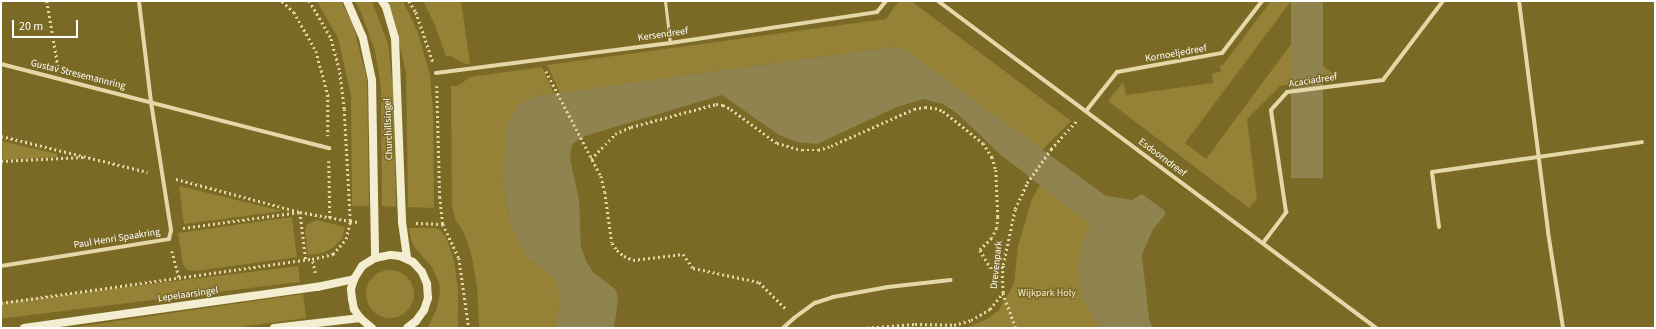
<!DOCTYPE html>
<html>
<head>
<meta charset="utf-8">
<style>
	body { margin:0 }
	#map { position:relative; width:1656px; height:329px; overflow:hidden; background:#7b6a25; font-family:"Source Sans 3",sans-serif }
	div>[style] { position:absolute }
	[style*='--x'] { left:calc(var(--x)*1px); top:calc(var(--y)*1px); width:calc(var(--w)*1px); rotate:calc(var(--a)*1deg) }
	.green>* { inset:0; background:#968236; transform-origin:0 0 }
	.round { border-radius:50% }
	.water>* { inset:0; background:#8f8350; transform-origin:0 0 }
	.path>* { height:2.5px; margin-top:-1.25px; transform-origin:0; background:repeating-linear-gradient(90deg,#e4d8a8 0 2px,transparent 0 5px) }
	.lane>* { height:3px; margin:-1.5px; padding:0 1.5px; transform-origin:1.5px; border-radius:1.5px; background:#e4d8a8 }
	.street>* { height:4px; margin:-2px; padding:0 2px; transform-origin:2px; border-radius:2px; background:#e4d8a8 }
	.secondary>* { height:8px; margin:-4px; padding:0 4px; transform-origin:4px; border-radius:4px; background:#f4eed1 }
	span { translate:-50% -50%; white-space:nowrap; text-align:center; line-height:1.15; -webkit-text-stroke:3px #7b6a25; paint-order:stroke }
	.street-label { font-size:10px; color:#fff }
	.park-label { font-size:10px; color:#f5ecce }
	.frame { position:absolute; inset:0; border:2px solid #fff; pointer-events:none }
	.scale { position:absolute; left:12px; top:20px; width:66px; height:18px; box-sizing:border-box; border:2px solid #fff; border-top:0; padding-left:5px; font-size:12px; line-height:14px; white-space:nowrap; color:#fff; -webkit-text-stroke:3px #7b6a25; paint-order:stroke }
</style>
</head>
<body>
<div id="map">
	<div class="green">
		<i style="clip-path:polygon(317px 1px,341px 1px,353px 24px,367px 80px,369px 206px,352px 206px,351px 95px,338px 38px)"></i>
		<i style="clip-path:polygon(355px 1px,372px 1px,388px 44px,393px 88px,396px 207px,382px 206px,381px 87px,375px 51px,361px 12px)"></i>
		<i style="clip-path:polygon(384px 1px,403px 1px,418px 33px,430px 75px,433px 112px,434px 208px,408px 207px,406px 72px,395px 26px)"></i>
		<i style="clip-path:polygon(423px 1px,461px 1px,470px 64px,465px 64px,451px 56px,446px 56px,434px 23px)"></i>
		<i style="clip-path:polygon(899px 1px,911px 1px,1071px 121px,1042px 150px,893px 47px,560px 93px,547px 65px,886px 19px)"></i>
		<i style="clip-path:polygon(1271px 1px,1291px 1px,1185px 143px,1206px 159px,1291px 44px,1338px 77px,1280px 86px,1247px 119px,1257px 199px,1249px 208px,1108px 101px,1123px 82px,1126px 95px,1213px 83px,1212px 73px,1221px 72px,1220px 65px,1223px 65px)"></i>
		<i style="clip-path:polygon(542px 67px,554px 94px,536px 96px,503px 179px,510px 223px,527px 257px,554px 278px,561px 296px,558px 316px,554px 328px,479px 328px,477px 286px,471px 253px,464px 233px,455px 219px,452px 205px,451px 86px,458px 86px,470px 77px)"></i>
		<i style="clip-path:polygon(1px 141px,57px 154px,57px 157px,1px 160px)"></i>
		<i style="clip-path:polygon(1040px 185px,1094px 227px,1082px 297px,1100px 328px,966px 328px,987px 319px,999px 310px,1014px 284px,1018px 246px,1032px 199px)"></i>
		<i style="clip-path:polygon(179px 186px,282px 211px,184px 224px)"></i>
		<i style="clip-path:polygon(292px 217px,297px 257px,195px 271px,187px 270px,183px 264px,178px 233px)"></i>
		<i style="clip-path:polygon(316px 220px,345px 227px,342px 238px,333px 248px,322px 253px,308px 255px,305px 231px,307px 225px)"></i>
		<i style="clip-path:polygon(435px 228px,440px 230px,447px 239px,454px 261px,458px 289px,458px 328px,428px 328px,437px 308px,440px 292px,439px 283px,432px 267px,415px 248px,411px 240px,409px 228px)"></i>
		<i style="left:298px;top:266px;width:16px;height:300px;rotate:83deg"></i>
		<i class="round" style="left:366px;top:270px;width:48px;height:48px"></i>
		<i style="clip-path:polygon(303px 294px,306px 318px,234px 328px,69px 328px)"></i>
	</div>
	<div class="water">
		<i style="left:1291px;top:1px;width:32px;height:177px"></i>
		<i style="clip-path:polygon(893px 47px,905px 49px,1106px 196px,1132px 200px,1142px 194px,1165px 211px,1165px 215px,1153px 229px,1142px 255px,1149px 319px,1153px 328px,1100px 328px,1082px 297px,1077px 266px,1087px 230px,1093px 227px,1000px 154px,959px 115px,943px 104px,923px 99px,897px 107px,817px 144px,797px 142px,779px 135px,722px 95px,585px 136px,572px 144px,570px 159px,579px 200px,581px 247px,587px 263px,594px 273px,615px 289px,618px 297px,617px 308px,614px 328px,554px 328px,558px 316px,561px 296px,554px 278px,527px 257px,510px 223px,503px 179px,507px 124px,519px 105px,536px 96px)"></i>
	</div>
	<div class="path">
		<i style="--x:47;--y:1;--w:66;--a:80.4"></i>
		<i style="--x:282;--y:1;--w:16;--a:43"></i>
		<i style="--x:294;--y:12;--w:45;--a:60.6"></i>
		<i style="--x:316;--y:51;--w:46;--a:74.7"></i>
		<i style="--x:328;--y:95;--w:41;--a:90"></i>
		<i style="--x:409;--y:1;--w:13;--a:58"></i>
		<i style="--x:416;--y:12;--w:53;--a:71.2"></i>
		<i style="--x:546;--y:71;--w:119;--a:62.4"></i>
		<i style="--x:601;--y:176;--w:16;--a:76"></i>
		<i style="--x:605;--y:192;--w:51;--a:82.2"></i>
		<i style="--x:612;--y:243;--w:9;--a:54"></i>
		<i style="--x:617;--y:250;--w:9;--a:41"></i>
		<i style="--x:624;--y:256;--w:10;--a:24"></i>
		<i style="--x:633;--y:260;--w:50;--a:-6.8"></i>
		<i style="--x:683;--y:254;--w:17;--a:54"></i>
		<i style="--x:693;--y:268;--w:67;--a:12"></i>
		<i style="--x:759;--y:282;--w:38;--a:45"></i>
		<i style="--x:437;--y:86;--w:111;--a:88.5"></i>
		<i style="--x:440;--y:197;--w:27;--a:84"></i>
		<i style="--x:1;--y:136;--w:151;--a:13.8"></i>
		<i style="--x:591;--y:159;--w:35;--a:-46"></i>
		<i style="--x:615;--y:134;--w:17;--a:-24"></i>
		<i style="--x:631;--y:127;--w:88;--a:-15.1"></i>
		<i style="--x:716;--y:104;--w:7;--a:8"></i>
		<i style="--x:723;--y:105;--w:9;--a:27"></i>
		<i style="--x:731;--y:109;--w:57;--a:36.5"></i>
		<i style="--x:777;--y:143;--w:26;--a:16"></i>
		<i style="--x:802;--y:150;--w:16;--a:0"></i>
		<i style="--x:818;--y:150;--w:14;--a:-17"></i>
		<i style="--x:831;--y:146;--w:91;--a:-24"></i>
		<i style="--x:914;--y:109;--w:11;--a:-10"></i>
		<i style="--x:925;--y:107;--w:10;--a:6"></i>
		<i style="--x:935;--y:108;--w:9;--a:21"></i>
		<i style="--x:943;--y:111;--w:51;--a:38.7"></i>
		<i style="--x:983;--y:143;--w:17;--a:57"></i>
		<i style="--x:992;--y:157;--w:14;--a:73"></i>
		<i style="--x:996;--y:170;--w:47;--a:87.6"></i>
		<i style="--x:998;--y:217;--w:11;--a:95"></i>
		<i style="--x:997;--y:228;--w:11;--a:117"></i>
		<i style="--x:992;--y:238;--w:17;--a:135"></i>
		<i style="--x:980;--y:250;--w:21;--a:59"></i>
		<i style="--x:991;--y:268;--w:12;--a:0"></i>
		<i style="--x:1;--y:161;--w:83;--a:-2.8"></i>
		<i style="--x:329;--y:161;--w:58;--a:89"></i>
		<i style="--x:176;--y:179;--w:128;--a:14.9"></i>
		<i style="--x:300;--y:212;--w:51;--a:10.2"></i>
		<i style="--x:350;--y:221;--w:112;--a:-93.1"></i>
		<i style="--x:344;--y:109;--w:39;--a:-97"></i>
		<i style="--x:339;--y:70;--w:34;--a:-105"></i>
		<i style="--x:330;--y:37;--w:42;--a:-120.3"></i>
		<i style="--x:416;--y:223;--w:27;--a:2"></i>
		<i style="--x:443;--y:224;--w:38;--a:65"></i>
		<i style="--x:459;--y:258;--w:71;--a:81.9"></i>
		<i style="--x:183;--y:228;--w:118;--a:-7.8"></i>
		<i style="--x:300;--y:212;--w:48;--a:82.9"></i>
		<i style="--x:172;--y:251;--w:28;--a:75"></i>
		<i style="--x:315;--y:273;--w:14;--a:-102"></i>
		<i style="--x:312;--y:259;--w:22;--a:-13"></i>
		<i style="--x:333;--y:254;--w:20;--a:-49"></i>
		<i style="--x:346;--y:239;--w:18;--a:-77"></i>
		<i style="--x:350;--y:221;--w:9;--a:6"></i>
		<i style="--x:1003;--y:293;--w:37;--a:70"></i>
		<i style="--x:1;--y:303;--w:314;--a:-8.1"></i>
		<i style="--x:862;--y:328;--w:53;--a:-4.3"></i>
		<i style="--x:915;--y:324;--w:39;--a:1"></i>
		<i style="--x:954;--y:325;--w:18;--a:-16"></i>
		<i style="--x:971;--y:320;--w:22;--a:-30"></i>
		<i style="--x:990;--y:309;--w:21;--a:-51"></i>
		<i style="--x:1003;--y:293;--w:15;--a:-94"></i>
		<i style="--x:1002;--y:278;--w:13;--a:-86"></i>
		<i style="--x:1003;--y:265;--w:57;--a:-77.9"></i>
		<i style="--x:1015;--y:209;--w:29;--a:-65"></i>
		<i style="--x:1027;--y:183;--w:42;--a:-54.8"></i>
		<i style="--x:1051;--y:149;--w:39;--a:-48"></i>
	</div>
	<div class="lane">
		<i style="--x:665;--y:1;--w:42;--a:83.2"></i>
	</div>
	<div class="street">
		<i style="--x:938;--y:1;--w:547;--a:36.74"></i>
		<i style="--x:1519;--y:1;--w:233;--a:82.8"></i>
		<i style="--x:1548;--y:232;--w:97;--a:81.1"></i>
		<i style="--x:1;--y:64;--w:339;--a:14.4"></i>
		<i style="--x:436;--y:73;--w:236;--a:-7.3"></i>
		<i style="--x:670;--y:43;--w:209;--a:-8.5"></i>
		<i style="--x:877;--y:12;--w:14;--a:-51"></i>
		<i style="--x:1086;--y:111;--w:50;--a:-51.5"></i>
		<i style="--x:1117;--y:72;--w:107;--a:-10.3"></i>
		<i style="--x:1222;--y:53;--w:66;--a:-52.4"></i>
		<i style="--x:1439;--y:227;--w:55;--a:-97.3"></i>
		<i style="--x:1432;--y:172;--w:212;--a:-8.1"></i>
		<i style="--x:1263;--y:243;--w:39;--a:-53"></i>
		<i style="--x:1286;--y:212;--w:103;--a:-98.4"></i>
		<i style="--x:1271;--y:110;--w:24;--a:-48"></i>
		<i style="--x:1287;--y:92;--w:97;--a:-7.1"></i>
		<i style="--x:1383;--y:80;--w:99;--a:-52.8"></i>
		<i style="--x:1;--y:266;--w:170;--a:-9.1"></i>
		<i style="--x:169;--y:239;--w:9;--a:-77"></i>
		<i style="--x:171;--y:230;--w:130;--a:-98.9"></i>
		<i style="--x:151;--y:102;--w:102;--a:-96.8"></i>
		<i style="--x:783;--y:328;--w:15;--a:-42"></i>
		<i style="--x:794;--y:318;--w:26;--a:-36"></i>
		<i style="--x:815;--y:303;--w:19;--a:-18"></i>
		<i style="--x:833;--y:297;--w:56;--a:-10.3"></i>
		<i style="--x:888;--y:287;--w:63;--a:-6.3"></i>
	</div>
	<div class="secondary">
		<i style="--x:347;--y:1;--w:40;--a:66.6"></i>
		<i style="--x:363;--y:38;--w:43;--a:77.9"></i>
		<i style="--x:372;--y:80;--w:178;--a:89"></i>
		<i style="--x:382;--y:1;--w:7;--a:56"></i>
		<i style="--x:386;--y:7;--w:32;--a:74"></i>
		<i style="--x:395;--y:38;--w:184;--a:87.8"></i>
		<i style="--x:402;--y:222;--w:37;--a:82"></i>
		<i style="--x:24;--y:328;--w:296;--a:-8"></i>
		<i style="--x:317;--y:287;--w:38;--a:-12"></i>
		<i style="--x:274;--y:328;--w:87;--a:-6.6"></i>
		<i style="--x:372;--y:328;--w:16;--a:-140"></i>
		<i style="--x:360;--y:318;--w:11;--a:-124"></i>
		<i style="--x:354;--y:309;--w:10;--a:-101"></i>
		<i style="--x:352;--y:299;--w:10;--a:-96"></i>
		<i style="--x:351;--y:289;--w:10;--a:-73"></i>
		<i style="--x:354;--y:279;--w:15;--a:-58"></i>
		<i style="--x:362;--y:266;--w:15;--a:-32"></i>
		<i style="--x:375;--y:258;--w:16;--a:-11"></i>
		<i style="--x:391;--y:255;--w:9;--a:6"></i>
		<i style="--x:400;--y:256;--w:14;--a:25"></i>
		<i style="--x:413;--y:262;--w:13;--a:48"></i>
		<i style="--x:422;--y:272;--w:13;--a:67"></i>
		<i style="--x:427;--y:284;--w:14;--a:86"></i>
		<i style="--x:428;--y:298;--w:13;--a:108"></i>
		<i style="--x:424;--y:310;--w:14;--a:126"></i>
		<i style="--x:416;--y:321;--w:11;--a:142"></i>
	</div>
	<div class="street-label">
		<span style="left:663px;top:35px;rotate:-8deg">Kersendreef</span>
		<span style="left:1176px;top:54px;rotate:-10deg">Kornoeljedreef</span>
		<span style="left:78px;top:75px;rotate:14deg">Gustav Stresemannring</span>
		<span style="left:1313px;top:81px;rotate:-9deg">Acaciadreef</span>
		<span style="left:389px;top:129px;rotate:-92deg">Churchillsingel</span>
		<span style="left:1162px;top:158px;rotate:37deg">Esdoorndreef</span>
		<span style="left:117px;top:239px;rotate:-9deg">Paul Henri Spaakring</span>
		<span style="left:997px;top:265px;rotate:-84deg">Drevenpark</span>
		<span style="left:188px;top:295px;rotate:-8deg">Lepelaarsingel</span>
	</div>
	<div class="park-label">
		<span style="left:1047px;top:294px">Wijkpark Holy</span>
	</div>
	<div class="frame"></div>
	<div class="scale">20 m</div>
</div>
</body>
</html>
